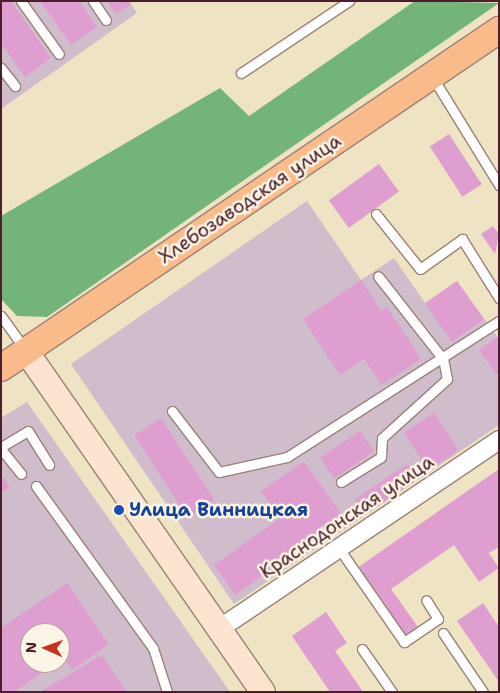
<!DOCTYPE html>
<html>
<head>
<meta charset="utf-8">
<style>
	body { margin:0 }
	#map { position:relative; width:500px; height:693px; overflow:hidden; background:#eee3c2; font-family:"Shantell Sans",sans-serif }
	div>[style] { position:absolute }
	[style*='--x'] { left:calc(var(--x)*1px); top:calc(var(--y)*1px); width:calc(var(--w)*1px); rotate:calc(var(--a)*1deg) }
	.industrial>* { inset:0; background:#d0bdcc }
	.forest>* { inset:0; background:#73b578 }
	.building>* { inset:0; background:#de9fd0; transform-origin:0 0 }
	.roads { filter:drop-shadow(1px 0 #9c8176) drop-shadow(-1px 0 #9c8176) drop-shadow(0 1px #9c8176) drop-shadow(0 -1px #9c8176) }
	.lane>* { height:9px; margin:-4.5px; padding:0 4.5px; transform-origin:4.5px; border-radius:4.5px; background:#fff }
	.street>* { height:18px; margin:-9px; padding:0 9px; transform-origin:9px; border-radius:9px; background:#fff }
	.secondary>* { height:24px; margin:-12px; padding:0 12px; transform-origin:12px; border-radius:12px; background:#fde4d1 }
	.primary>* { height:26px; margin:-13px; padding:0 13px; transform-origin:13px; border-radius:13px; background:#fabb8b }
	.dots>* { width:14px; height:14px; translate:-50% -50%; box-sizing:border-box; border:2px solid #fcf5e5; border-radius:50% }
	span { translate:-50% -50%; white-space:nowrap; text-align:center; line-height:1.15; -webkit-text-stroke:5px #fcf5e5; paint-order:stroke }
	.street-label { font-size:19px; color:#4a1f2b }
	.transit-label { font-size:19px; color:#164399; font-weight:700 }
	.left { translate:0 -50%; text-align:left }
	.frame { position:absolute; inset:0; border:2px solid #4a1f2b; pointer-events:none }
	.north { position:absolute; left:20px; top:623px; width:50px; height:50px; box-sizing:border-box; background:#fcf5e5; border:1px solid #b59f9b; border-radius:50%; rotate:272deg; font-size:14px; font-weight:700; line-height:20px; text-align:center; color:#4a1f2b }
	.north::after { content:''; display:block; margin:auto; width:18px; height:22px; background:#c8321e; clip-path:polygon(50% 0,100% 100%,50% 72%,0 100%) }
</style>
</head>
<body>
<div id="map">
	<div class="industrial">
		<i style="clip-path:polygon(1px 1px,129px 1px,137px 13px,1px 109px)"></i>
		<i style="clip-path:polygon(307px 201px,361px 280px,394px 258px,425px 303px,457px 281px,499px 339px,499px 425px,234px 604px,71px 364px)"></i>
		<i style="clip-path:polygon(evenodd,27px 402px,230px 692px,1px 692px,1px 418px,27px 402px,30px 633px,60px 633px,60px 663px,30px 663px,30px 633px)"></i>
	</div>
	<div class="forest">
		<i style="clip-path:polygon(415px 1px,499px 3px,47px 317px,17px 316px,1px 299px,1px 216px,220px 88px,249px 116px)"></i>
	</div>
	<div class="building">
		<i style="clip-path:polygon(1px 1px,11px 1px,51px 58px,25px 77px,1px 43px)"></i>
		<i style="clip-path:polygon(40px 1px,79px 1px,97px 27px,71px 45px)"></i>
		<i style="clip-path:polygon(107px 1px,129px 1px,131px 4px,116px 14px)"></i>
		<i style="left:449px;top:134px;width:60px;height:23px;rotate:57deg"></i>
		<i style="left:379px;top:164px;width:34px;height:62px;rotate:54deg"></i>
		<i style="clip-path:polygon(493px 226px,499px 234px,495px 254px,481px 234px)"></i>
		<i style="clip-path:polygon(361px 280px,381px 311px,387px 307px,421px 359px,382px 385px,364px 359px,340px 375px,303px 319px)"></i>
		<i style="left:457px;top:281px;width:47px;height:39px;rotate:55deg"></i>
		<i style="clip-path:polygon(498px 337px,499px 373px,496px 374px,479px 350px)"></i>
		<i style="left:434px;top:413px;width:45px;height:36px;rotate:57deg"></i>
		<i style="left:161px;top:418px;width:98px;height:32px;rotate:57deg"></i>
		<i style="left:360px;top:431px;width:25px;height:48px;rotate:56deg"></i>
		<i style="clip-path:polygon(304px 461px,348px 524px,318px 546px,313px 540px,235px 595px,214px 565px,280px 518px,261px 491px)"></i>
		<i style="left:407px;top:464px;width:18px;height:63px;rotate:56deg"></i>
		<i style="clip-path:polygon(499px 469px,499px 547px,489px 553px,499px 568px,479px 582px,454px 545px,391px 589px,418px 627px,405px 636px,357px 568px)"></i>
		<i style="clip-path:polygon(1px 475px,10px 487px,1px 493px)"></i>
		<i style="clip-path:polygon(67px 583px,109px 644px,72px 670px,63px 658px,60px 660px,60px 633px,30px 633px,30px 663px,56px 663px,14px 692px,1px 692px,1px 628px)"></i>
		<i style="clip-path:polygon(483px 603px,499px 627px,499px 682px,457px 621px)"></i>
		<i style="clip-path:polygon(326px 612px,347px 643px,335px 651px,363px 692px,330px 692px,292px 636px)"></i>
		<i style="clip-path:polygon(102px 655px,127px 692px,40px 692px)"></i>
	</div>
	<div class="roads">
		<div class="lane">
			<i style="--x:21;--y:1;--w:65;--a:54.4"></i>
			<i style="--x:93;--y:1;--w:23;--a:56"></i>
			<i style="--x:1;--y:68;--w:23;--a:52"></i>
			<i style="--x:241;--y:73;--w:130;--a:-33.7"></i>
			<i style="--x:433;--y:78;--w:126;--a:58.3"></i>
			<i style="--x:376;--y:214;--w:70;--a:51.3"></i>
			<i style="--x:420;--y:269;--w:52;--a:-35.5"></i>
			<i style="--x:462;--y:239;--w:70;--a:57.9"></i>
			<i style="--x:1;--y:316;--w:39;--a:54"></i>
			<i style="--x:172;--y:411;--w:77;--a:52.4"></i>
			<i style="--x:219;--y:472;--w:70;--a:-12.4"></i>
			<i style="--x:287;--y:457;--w:252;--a:-32.7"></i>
			<i style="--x:1;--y:447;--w:31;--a:-31"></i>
			<i style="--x:28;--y:431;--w:40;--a:58"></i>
			<i style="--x:1;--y:449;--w:32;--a:51"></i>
			<i style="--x:341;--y:482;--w:47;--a:-32"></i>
			<i style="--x:381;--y:457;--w:19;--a:-87"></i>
			<i style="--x:382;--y:438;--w:88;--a:-42.2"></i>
			<i style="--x:447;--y:379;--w:20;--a:-101"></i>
			<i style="--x:443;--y:359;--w:105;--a:-128.1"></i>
			<i style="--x:36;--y:486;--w:200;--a:54.2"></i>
			<i style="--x:153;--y:648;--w:46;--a:72.3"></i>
			<i style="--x:338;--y:547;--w:116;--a:55.2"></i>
			<i style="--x:404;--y:642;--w:41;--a:-34.1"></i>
			<i style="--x:438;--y:619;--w:22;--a:-122"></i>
			<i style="--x:443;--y:633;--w:71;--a:55.9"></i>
			<i style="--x:362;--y:649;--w:52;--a:55.1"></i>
		</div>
		<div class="street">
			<i style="--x:219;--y:629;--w:338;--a:-34"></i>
		</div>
		<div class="secondary">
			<i style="--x:26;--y:351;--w:415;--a:55.2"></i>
		</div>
		<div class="primary">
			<i style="--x:1;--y:368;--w:602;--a:-34.17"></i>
		</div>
	</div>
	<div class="dots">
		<i style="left:119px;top:510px;background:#1a4fb4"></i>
	</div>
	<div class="street-label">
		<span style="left:250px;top:199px;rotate:-34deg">Хлебозаводская улица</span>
		<span style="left:347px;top:517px;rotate:-34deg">Краснодонская улица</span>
	</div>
	<div class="transit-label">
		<span class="left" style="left:129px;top:510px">Улица Винницкая</span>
	</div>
	<div class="frame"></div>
	<div class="north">N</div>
</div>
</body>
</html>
